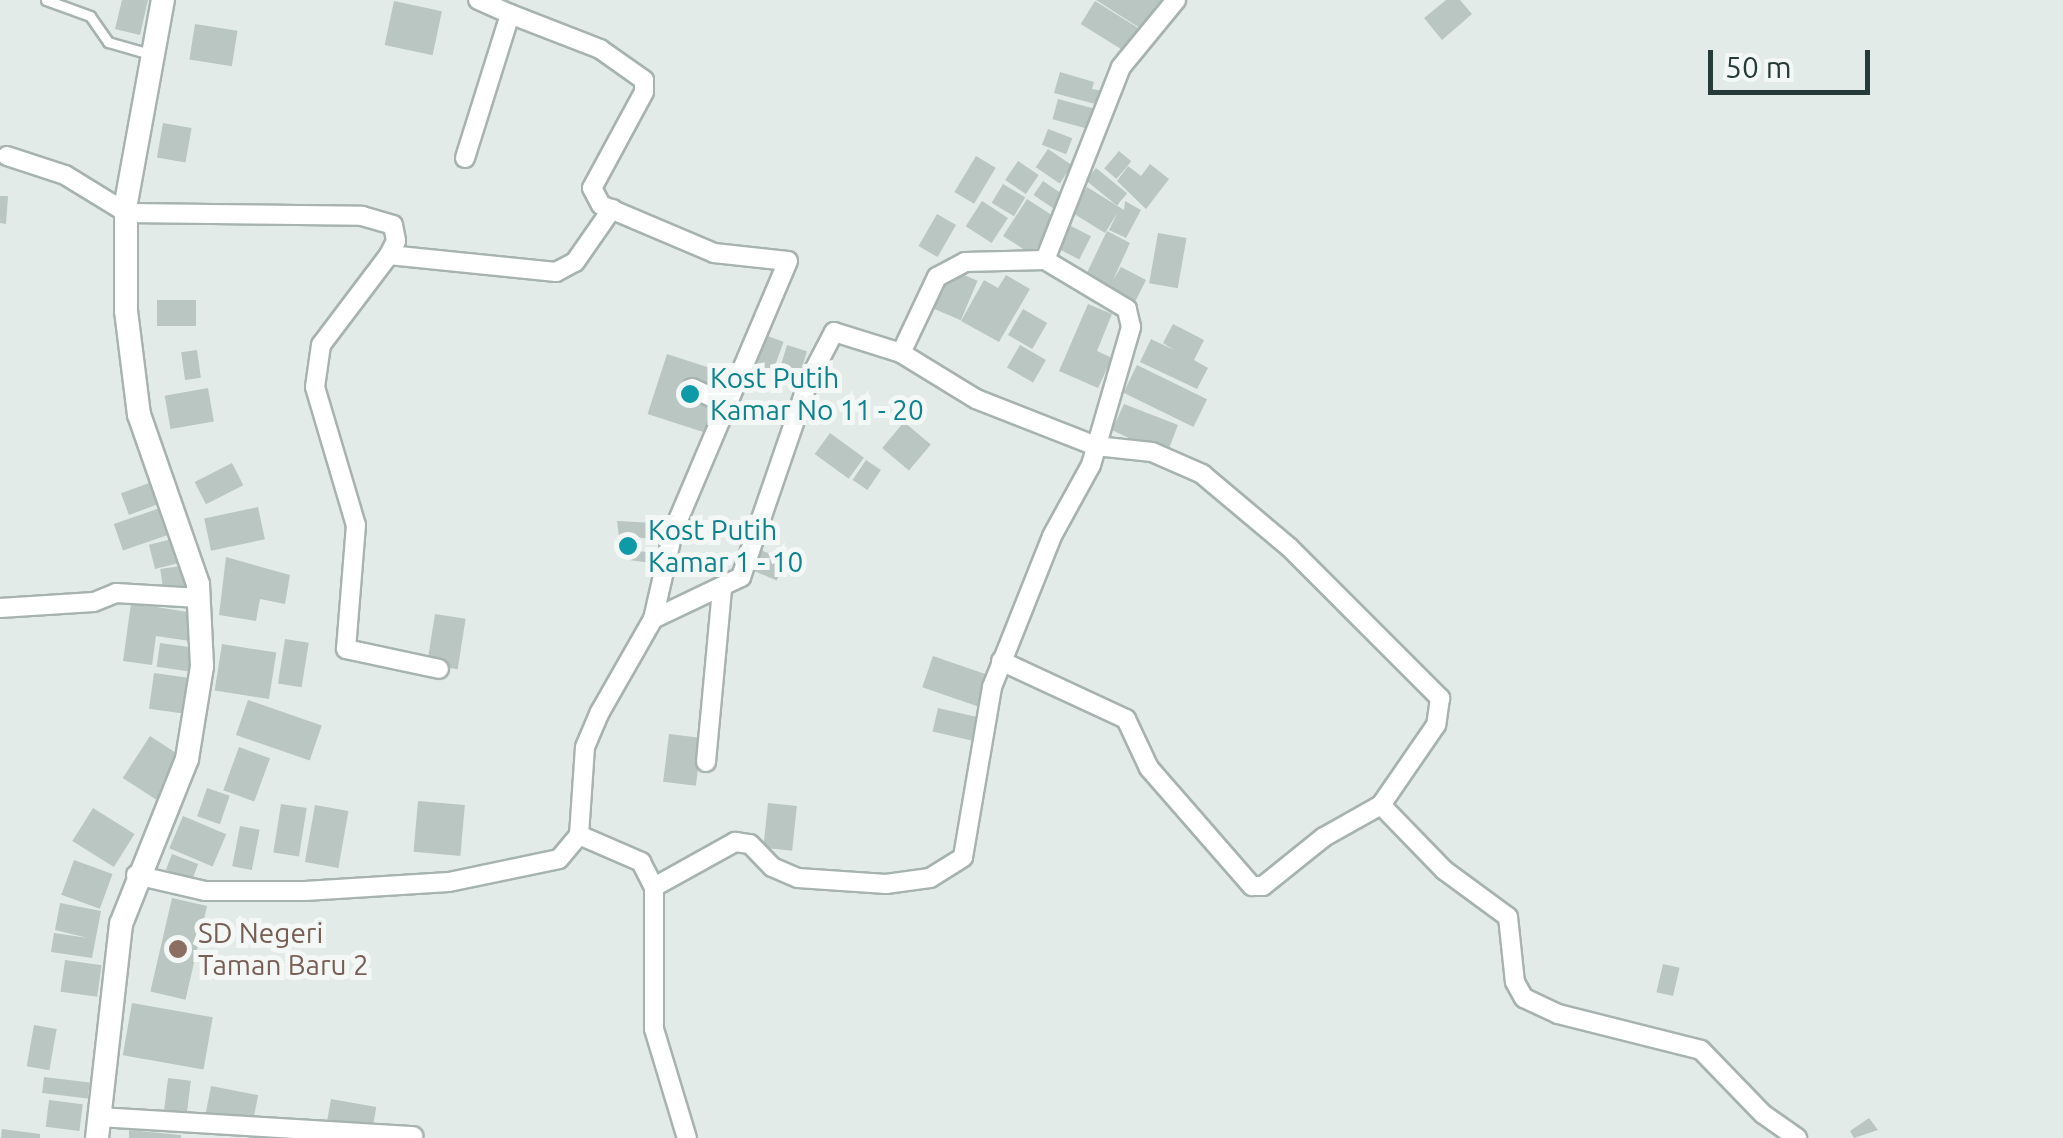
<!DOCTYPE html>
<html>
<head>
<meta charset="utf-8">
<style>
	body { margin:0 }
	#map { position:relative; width:2063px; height:1138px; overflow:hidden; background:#e3ebe9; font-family:Ubuntu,sans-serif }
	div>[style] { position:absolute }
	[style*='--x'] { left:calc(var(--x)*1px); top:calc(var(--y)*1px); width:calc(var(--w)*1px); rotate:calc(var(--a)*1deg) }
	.building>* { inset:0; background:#b9c6c2; transform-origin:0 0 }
	.roads { filter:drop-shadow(2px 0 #a6b3b0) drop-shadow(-2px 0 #a6b3b0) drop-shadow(0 2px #a6b3b0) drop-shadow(0 -2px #a6b3b0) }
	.lane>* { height:9px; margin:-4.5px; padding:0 4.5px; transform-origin:4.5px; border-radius:4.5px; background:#fff }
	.street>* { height:18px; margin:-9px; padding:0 9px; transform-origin:9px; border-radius:9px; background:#fff }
	.secondary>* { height:22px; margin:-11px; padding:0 11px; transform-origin:11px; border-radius:11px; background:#fff }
	.dots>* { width:28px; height:28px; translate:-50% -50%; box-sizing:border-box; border:5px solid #f3f8f6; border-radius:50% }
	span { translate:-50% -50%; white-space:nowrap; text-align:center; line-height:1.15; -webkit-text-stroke:10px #f3f8f6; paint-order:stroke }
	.culture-label { font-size:28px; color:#0d838f }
	.left { translate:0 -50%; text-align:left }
	.education-label { font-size:28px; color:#785e54 }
	.scale { position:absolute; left:1708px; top:50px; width:162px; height:45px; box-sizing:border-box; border:5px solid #253b37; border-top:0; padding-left:12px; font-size:30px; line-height:35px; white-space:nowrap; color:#253b37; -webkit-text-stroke:8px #f3f8f6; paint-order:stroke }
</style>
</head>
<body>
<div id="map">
	<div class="building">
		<i style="clip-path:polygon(122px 0,148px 0,140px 35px,115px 29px)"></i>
		<i style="clip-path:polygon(1096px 0,1167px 0,1146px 32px)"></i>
		<i style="clip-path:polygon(1446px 0,1460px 0,1472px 14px,1442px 40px,1424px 18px)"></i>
		<i style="left:394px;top:1px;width:49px;height:45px;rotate:12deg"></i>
		<i style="left:1095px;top:1px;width:57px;height:27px;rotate:32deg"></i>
		<i style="left:195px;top:24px;width:43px;height:36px;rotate:9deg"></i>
		<i style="clip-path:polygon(1060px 72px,1094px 82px,1092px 89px,1103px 91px,1099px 105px,1054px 93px)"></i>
		<i style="left:1058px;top:99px;width:41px;height:21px;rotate:15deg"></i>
		<i style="left:163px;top:123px;width:29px;height:35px;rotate:10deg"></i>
		<i style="left:1048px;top:129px;width:26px;height:17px;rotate:21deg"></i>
		<i style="left:1048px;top:149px;width:29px;height:22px;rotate:34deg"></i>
		<i style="left:1119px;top:151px;width:16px;height:23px;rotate:40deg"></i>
		<i style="left:976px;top:156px;width:23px;height:42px;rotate:31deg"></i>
		<i style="left:1018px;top:161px;width:25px;height:23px;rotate:34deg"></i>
		<i style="clip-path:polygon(1150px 164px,1169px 179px,1146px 209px,1117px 181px,1128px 166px,1141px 176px)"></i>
		<i style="left:1096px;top:168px;width:40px;height:16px;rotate:39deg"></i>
		<i style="left:1043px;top:181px;width:25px;height:17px;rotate:34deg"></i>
		<i style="left:1003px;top:184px;width:26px;height:22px;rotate:31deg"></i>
		<i style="clip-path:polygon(1087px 187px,1124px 210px,1125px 201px,1141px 210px,1126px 238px,1109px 230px,1118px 212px,1105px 233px,1071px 212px)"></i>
		<i style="clip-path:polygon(0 196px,8px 196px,6px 224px,0 223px)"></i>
		<i style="left:1027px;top:199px;width:35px;height:44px;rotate:33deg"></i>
		<i style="left:982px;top:201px;width:31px;height:30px;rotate:33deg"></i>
		<i style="left:937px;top:214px;width:22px;height:37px;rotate:30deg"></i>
		<i style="left:1067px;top:224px;width:27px;height:26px;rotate:27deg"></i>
		<i style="clip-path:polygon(1107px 231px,1130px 243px,1113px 280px,1121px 267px,1146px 280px,1134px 304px,1083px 281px)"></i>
		<i style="left:1158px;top:233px;width:29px;height:51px;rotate:10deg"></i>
		<i style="left:950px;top:269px;width:30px;height:43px;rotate:23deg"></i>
		<i style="clip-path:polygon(1006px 275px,1030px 289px,999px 342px,961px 321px,984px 280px,998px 288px)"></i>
		<i style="left:196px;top:300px;width:26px;height:39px;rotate:90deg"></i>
		<i style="clip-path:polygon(1088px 304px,1112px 314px,1097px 351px,1112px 358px,1098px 388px,1059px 371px)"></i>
		<i style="left:1023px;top:309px;width:28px;height:30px;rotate:30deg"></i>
		<i style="clip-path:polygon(1173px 324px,1204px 340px,1194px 360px,1208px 368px,1197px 389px,1140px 362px,1151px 339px,1174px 350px,1163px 343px)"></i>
		<i style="left:762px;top:334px;width:23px;height:36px;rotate:20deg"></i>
		<i style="left:787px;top:345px;width:21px;height:37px;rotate:17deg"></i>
		<i style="left:1020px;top:345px;width:30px;height:26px;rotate:30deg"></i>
		<i style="left:197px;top:350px;width:28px;height:16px;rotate:82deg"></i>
		<i style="left:667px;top:354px;width:69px;height:63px;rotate:18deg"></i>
		<i style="left:1137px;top:365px;width:78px;height:31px;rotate:26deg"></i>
		<i style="left:208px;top:388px;width:34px;height:44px;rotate:80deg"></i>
		<i style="clip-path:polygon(1124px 404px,1178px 425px,1166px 456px,1112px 430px)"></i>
		<i style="left:904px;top:422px;width:35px;height:34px;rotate:40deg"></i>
		<i style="left:830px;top:433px;width:42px;height:26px;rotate:36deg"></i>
		<i style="left:866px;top:460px;width:18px;height:24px;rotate:34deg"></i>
		<i style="left:232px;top:463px;width:25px;height:42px;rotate:63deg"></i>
		<i style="left:152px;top:482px;width:23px;height:33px;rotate:70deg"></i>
		<i style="left:163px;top:507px;width:28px;height:52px;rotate:71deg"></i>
		<i style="left:258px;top:507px;width:33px;height:55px;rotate:78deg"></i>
		<i style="clip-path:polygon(617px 521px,675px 524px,670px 542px,636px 537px,637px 551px,667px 554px,665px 565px,622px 559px)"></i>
		<i style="left:180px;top:537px;width:25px;height:32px;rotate:76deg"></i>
		<i style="left:754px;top:547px;width:34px;height:22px;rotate:23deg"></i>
		<i style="clip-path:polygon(226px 557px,290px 575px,285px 604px,260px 599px,256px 621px,219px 615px)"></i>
		<i style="left:188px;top:565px;width:22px;height:28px;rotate:82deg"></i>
		<i style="clip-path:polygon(131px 603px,194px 613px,190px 641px,156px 636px,152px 665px,123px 661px)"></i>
		<i style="left:435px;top:614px;width:31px;height:51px;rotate:9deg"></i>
		<i style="left:285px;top:639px;width:24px;height:45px;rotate:9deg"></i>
		<i style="left:160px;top:643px;width:35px;height:24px;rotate:8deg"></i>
		<i style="left:222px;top:644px;width:55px;height:47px;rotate:9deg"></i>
		<i style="left:933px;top:656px;width:59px;height:33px;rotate:19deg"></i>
		<i style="left:154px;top:673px;width:36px;height:36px;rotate:8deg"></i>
		<i style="left:248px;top:700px;width:78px;height:37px;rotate:19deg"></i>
		<i style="left:938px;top:708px;width:40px;height:24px;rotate:13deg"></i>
		<i style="left:669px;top:734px;width:33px;height:48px;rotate:7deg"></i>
		<i style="left:150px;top:736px;width:40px;height:50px;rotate:33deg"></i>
		<i style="left:239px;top:747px;width:33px;height:46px;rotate:20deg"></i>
		<i style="left:207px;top:788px;width:24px;height:30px;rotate:19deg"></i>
		<i style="left:418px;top:801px;width:47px;height:51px;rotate:5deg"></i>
		<i style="left:768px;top:803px;width:29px;height:45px;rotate:6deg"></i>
		<i style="left:281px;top:804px;width:26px;height:49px;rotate:9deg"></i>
		<i style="left:315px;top:805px;width:34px;height:58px;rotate:10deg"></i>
		<i style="left:93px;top:808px;width:49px;height:39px;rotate:32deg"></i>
		<i style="left:183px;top:816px;width:47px;height:35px;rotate:23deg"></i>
		<i style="left:240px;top:826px;width:20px;height:41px;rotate:11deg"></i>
		<i style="left:172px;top:854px;width:28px;height:17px;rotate:21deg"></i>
		<i style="left:74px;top:860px;width:41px;height:37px;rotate:20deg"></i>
		<i style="left:172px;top:898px;width:36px;height:96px;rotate:13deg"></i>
		<i style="clip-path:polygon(60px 903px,101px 911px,92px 958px,51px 952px,54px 933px,88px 938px,55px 930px)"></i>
		<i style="left:65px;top:960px;width:37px;height:32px;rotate:8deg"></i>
		<i style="left:1663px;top:964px;width:17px;height:29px;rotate:13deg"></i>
		<i style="left:132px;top:1003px;width:82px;height:53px;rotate:10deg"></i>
		<i style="left:34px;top:1025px;width:23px;height:42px;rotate:10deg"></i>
		<i style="left:44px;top:1077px;width:46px;height:16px;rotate:7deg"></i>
		<i style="left:168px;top:1078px;width:23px;height:39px;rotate:7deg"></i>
		<i style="left:211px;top:1086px;width:48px;height:32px;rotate:11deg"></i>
		<i style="left:331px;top:1099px;width:46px;height:25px;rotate:10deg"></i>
		<i style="left:49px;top:1100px;width:34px;height:27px;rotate:7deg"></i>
		<i style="clip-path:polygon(1869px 1118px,1878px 1130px,1854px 1138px,1850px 1131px)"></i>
		<i style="clip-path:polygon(2px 1129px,40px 1134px,40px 1138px,1px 1138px)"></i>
		<i style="clip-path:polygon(129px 1130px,181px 1135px,181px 1138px,129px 1138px)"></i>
	</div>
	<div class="roads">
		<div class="lane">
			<i style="--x:46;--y:0;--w:47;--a:20"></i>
			<i style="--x:90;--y:16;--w:32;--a:55"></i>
			<i style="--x:108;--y:42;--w:44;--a:15.9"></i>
		</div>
		<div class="street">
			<i style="--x:510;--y:14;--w:97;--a:21.3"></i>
			<i style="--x:600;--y:49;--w:54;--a:35.2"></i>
			<i style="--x:644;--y:80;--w:12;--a:90"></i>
			<i style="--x:644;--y:92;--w:109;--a:118.4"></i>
			<i style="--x:592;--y:188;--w:19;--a:62"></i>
			<i style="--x:601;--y:205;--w:123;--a:23"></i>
			<i style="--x:714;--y:253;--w:74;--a:6.2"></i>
			<i style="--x:788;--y:261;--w:294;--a:113"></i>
			<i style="--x:673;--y:532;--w:89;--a:102.9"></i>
			<i style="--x:7;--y:156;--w:61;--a:18.1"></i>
			<i style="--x:65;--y:175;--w:73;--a:31.5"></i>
			<i style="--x:127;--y:213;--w:235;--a:0.7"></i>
			<i style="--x:362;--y:216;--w:32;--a:16"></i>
			<i style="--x:393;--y:225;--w:16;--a:79"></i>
			<i style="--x:396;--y:241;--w:16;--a:117"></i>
			<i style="--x:389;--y:255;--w:113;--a:127.1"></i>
			<i style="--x:321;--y:345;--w:42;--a:98.1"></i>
			<i style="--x:315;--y:387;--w:144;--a:73.5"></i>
			<i style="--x:356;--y:525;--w:124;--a:94.6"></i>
			<i style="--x:346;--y:649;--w:95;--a:12.1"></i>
			<i style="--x:465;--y:158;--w:151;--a:-72.6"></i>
			<i style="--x:510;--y:14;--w:35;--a:-156"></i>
			<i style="--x:389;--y:255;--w:168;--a:5.8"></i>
			<i style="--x:556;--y:272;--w:21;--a:-28"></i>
			<i style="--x:575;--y:262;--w:65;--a:-55.1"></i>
			<i style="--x:901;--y:353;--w:88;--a:31.5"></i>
			<i style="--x:976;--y:399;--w:129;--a:21.4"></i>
			<i style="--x:1096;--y:446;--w:56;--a:6.1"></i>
			<i style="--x:1152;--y:452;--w:55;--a:23.7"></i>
			<i style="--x:1202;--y:474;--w:114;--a:40"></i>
			<i style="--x:1289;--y:547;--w:214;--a:45"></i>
			<i style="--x:1440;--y:698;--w:27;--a:98"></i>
			<i style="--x:1436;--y:725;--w:97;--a:124.5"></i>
			<i style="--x:1381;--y:805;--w:91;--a:45.9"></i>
			<i style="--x:1444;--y:870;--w:79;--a:36.3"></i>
			<i style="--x:1508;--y:917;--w:65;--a:83.9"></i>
			<i style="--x:1515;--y:982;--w:18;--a:61"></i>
			<i style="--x:1524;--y:998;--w:38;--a:25"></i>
			<i style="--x:1558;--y:1014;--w:147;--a:14.1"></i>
			<i style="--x:1701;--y:1050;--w:89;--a:45.9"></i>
			<i style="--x:1763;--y:1114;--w:42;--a:35.2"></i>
			<i style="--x:692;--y:388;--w:40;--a:25"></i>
			<i style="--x:0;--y:608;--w:94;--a:-3.7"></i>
			<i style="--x:94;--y:602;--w:24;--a:-22"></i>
			<i style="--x:116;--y:593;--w:83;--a:3.4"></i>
			<i style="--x:1001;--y:661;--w:138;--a:24.9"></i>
			<i style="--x:1126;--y:719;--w:54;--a:64.9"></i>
			<i style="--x:1149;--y:768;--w:157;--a:48.9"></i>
			<i style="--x:1252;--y:886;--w:11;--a:0"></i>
			<i style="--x:1263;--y:886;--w:78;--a:-38.8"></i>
			<i style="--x:1324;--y:837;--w:65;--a:-29.3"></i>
			<i style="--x:706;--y:762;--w:174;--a:-84.7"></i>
			<i style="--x:579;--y:835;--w:68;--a:23.5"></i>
			<i style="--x:641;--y:862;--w:28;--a:63"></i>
			<i style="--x:654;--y:887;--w:142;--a:90"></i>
			<i style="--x:654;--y:1029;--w:114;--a:73.2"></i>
			<i style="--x:136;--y:875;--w:71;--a:13.1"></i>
			<i style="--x:205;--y:891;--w:100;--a:0"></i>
			<i style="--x:305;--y:891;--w:144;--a:-3.6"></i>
			<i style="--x:449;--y:882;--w:112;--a:-11.8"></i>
			<i style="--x:559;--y:859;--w:31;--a:-50"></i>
			<i style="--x:579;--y:835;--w:88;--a:-86.1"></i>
			<i style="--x:585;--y:747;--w:38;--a:-67"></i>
			<i style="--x:600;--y:712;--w:107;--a:-60.3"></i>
			<i style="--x:653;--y:619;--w:98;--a:-25.5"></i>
			<i style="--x:741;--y:577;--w:208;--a:-71"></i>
			<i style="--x:809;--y:380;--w:54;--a:-62.5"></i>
			<i style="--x:834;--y:332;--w:70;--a:17.4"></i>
			<i style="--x:901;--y:353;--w:84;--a:-64.7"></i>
			<i style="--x:937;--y:277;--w:32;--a:-28"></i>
			<i style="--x:965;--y:262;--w:80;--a:-1.4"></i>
			<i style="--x:654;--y:887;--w:93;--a:-29.1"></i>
			<i style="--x:735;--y:842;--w:15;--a:8"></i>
			<i style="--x:750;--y:844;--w:32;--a:46"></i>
			<i style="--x:772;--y:867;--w:28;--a:23"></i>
			<i style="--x:798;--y:878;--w:88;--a:3.9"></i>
			<i style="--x:886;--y:884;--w:44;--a:-7.8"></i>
			<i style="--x:930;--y:878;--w:39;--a:-32"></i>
			<i style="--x:963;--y:857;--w:172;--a:-80.3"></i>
			<i style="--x:992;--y:687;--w:162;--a:-68.3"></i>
			<i style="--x:1052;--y:536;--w:81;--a:-61.2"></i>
			<i style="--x:1091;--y:465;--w:144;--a:-73.8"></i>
			<i style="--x:1131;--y:327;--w:18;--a:-103"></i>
			<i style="--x:1127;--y:309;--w:96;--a:-149.1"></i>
			<i style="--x:1045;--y:260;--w:207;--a:-68.5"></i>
			<i style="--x:1121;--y:67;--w:87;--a:-50.6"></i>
			<i style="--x:100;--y:1117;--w:314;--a:3.5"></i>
		</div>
		<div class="secondary">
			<i style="--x:97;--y:1138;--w:215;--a:-83.6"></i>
			<i style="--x:121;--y:924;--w:178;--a:-68.2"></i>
			<i style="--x:187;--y:759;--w:94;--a:-80.8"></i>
			<i style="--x:202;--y:666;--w:82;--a:-92.8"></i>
			<i style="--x:198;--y:584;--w:179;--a:-109.2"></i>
			<i style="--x:139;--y:415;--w:105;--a:-97.1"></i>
			<i style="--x:126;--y:311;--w:108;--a:-90"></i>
			<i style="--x:126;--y:203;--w:206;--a:-79.7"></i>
		</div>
	</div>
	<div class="dots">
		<i style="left:690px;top:394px;background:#0f9aa8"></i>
		<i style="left:628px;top:546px;background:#0f9aa8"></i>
		<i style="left:178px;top:949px;background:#8d6e63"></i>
	</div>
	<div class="culture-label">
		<span class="left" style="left:710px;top:394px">Kost Putih<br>Kamar No 11 - 20</span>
		<span class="left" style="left:648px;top:546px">Kost Putih<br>Kamar 1 - 10</span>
	</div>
	<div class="education-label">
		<span class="left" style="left:198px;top:949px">SD Negeri<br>Taman Baru 2</span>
	</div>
	<div class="scale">50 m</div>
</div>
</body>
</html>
